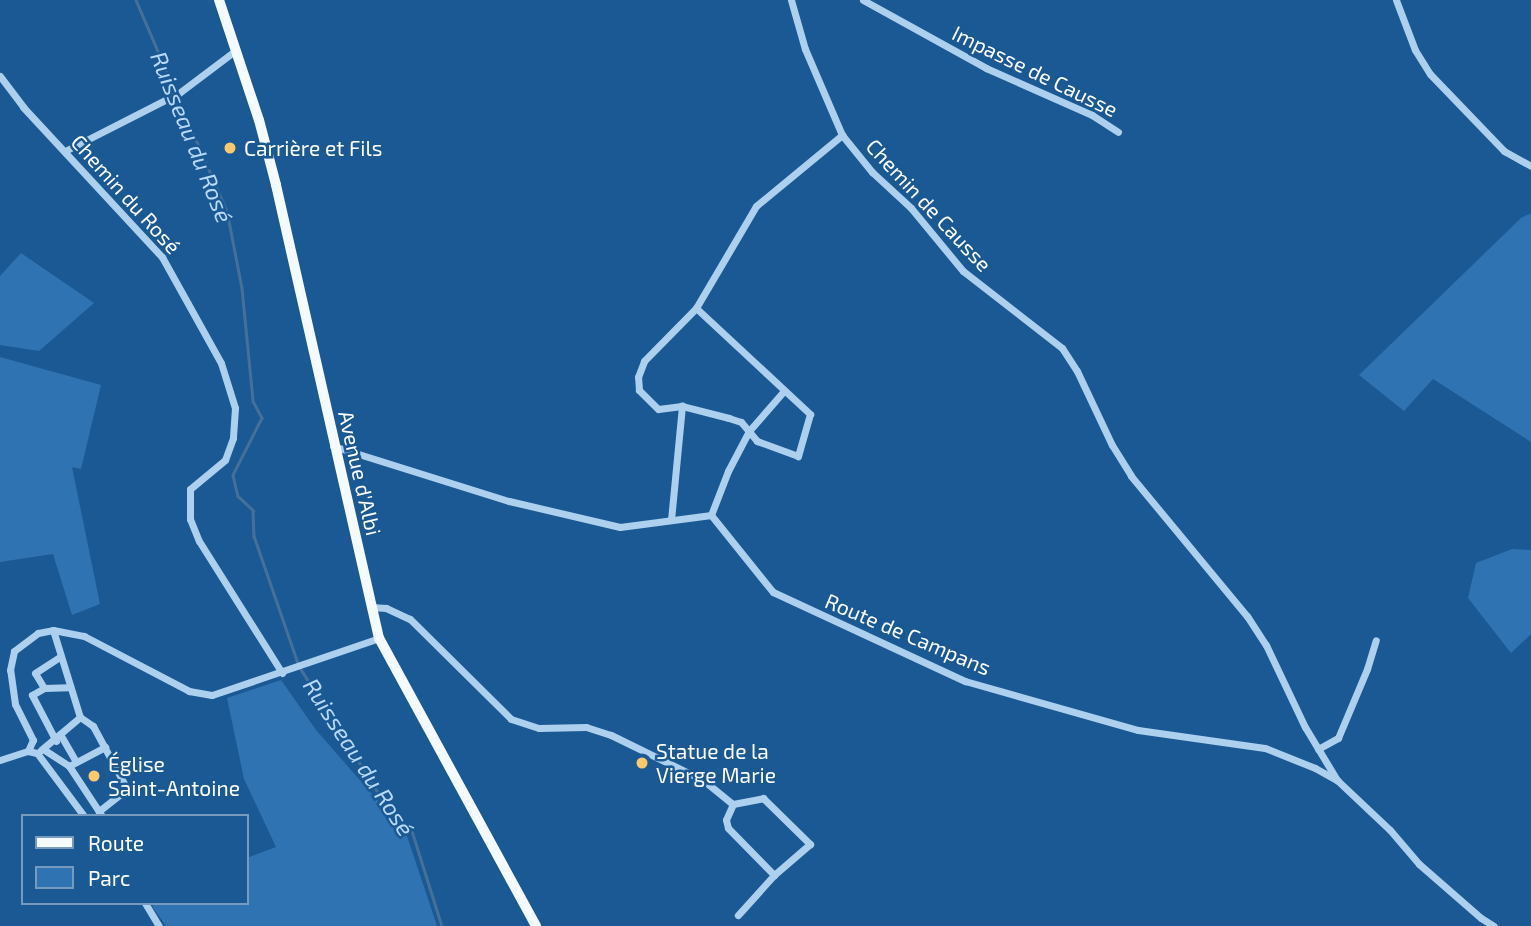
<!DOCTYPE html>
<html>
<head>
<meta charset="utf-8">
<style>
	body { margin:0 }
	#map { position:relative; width:1531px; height:926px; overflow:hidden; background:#1b5994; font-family:"Exo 2",sans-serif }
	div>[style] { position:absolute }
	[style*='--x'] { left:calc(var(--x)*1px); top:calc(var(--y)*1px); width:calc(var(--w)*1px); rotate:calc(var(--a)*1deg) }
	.green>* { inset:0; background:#2f73b2 }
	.stream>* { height:2.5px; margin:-1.25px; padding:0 1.25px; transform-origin:1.25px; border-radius:1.25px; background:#44709a }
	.street>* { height:7px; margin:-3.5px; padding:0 3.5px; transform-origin:3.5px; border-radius:3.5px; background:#add0ef }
	.primary>* { height:10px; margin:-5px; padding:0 5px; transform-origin:5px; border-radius:5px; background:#f5faff }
	.dots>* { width:19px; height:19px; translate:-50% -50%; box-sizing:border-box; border:4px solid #1b5994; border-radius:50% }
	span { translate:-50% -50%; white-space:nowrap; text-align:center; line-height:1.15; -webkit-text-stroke:5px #1b5994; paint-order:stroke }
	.street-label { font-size:21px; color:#fff }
	.poi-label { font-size:21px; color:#fff }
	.left { translate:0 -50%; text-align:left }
	.water-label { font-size:23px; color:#b9daf6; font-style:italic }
	.legend { position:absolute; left:21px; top:814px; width:228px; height:91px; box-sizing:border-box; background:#1b5994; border:2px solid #769bbf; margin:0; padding:9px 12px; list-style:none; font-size:21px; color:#fff }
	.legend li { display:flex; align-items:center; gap:14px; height:35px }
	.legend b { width:35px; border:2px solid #769bbf }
</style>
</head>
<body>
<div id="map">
	<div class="green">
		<i style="clip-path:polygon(1531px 213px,1531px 442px,1433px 379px,1404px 411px,1359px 375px,1521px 218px)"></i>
		<i style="clip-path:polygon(21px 253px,94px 303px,39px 351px,0 345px,0 276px)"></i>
		<i style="clip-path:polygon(0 357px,101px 385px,81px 469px,72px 467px,100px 604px,72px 615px,53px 554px,0 562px)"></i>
		<i style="clip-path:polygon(1512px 549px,1531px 550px,1531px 634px,1511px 653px,1468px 598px,1476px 563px)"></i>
		<i style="clip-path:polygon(281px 680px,316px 730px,406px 833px,437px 926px,166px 926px,152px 906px,160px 903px,247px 903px,247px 858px,276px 847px,244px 779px,227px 698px)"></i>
	</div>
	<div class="stream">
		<i style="--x:136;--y:0;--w:230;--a:66.7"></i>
		<i style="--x:227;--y:211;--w:78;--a:79"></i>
		<i style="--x:242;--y:288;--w:114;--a:84.4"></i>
		<i style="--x:253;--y:401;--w:19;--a:62"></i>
		<i style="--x:262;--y:418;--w:64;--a:117"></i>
		<i style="--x:233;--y:475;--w:22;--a:77"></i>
		<i style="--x:238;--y:496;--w:21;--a:43"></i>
		<i style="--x:253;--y:510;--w:26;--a:88"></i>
		<i style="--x:254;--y:536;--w:138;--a:70.9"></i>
		<i style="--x:299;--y:666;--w:157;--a:58"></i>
		<i style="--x:382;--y:799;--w:44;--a:46.8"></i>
		<i style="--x:412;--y:831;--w:100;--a:72.5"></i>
	</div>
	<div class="street">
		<i style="--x:791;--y:0;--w:51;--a:74.1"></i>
		<i style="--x:805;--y:49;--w:94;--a:66.7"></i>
		<i style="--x:842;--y:135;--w:48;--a:51"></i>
		<i style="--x:872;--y:172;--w:53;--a:42.7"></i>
		<i style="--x:911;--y:208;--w:82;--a:50.5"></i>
		<i style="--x:963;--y:271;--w:125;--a:37.9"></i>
		<i style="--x:1062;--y:348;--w:27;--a:57"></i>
		<i style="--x:1077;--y:371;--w:82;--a:64.7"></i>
		<i style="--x:1112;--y:445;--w:36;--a:58"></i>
		<i style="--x:1131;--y:476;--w:182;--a:50.4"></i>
		<i style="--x:1247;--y:616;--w:35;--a:57"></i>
		<i style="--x:1266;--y:645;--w:91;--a:64.6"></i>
		<i style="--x:1305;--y:727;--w:62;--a:58.9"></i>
		<i style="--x:863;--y:0;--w:141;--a:28.9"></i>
		<i style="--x:986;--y:68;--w:116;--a:23.9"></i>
		<i style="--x:1092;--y:115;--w:31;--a:33"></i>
		<i style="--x:1396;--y:0;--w:53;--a:69.2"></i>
		<i style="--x:1415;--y:50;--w:28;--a:58"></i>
		<i style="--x:1430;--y:74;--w:107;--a:46.1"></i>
		<i style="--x:1504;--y:151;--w:31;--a:29"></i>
		<i style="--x:0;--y:76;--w:39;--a:53"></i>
		<i style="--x:23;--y:107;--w:205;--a:47.2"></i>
		<i style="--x:162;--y:257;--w:121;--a:60.9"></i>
		<i style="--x:221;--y:363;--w:47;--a:72.7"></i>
		<i style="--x:235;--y:408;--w:30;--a:94"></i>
		<i style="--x:233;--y:438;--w:23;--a:110"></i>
		<i style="--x:225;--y:460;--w:45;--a:140.4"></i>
		<i style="--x:190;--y:489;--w:30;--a:90"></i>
		<i style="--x:190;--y:519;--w:24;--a:68"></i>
		<i style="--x:199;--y:541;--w:156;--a:57.8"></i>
		<i style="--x:65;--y:151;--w:128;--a:-27"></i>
		<i style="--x:179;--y:93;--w:71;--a:-37"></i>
		<i style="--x:696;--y:308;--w:156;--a:42.9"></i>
		<i style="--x:810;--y:414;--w:44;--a:105.9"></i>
		<i style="--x:798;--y:456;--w:44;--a:-159.9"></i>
		<i style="--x:757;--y:441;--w:25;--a:-130"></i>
		<i style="--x:741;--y:422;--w:13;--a:-162"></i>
		<i style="--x:729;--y:418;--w:49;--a:-165.7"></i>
		<i style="--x:682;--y:406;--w:24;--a:173"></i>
		<i style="--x:658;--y:409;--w:27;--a:-135"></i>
		<i style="--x:639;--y:390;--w:13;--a:-94"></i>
		<i style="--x:638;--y:377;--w:17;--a:-69"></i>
		<i style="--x:644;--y:361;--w:74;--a:-45.5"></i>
		<i style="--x:696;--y:308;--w:118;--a:-59.5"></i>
		<i style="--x:756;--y:206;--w:112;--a:-39.5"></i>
		<i style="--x:333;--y:446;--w:184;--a:17.4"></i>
		<i style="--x:509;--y:501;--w:114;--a:13.2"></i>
		<i style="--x:620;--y:527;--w:92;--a:-7.5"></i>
		<i style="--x:711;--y:515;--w:99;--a:51.2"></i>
		<i style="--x:773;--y:592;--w:212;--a:24.9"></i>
		<i style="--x:965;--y:681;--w:180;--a:15.8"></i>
		<i style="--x:1138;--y:730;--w:128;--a:8.1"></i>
		<i style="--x:1265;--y:748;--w:54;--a:21.8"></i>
		<i style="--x:1315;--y:768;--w:26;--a:29"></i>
		<i style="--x:1338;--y:781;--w:71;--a:43.3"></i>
		<i style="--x:1390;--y:830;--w:45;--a:49.5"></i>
		<i style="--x:1419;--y:864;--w:82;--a:41.1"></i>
		<i style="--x:1481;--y:918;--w:15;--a:32"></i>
		<i style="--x:711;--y:515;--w:47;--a:-68.9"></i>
		<i style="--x:728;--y:471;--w:45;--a:-62.3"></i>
		<i style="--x:749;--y:431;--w:52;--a:-48.9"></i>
		<i style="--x:671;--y:520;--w:115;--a:-84.5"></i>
		<i style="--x:371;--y:607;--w:15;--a:4"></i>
		<i style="--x:386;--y:608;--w:26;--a:25"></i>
		<i style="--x:410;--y:619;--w:142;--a:44.7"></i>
		<i style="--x:511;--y:719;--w:29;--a:18"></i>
		<i style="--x:539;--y:728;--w:47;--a:-1.2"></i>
		<i style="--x:586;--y:727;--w:26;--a:18"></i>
		<i style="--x:611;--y:735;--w:102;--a:26.1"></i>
		<i style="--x:703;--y:780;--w:38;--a:39"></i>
		<i style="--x:53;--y:630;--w:91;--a:72.8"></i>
		<i style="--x:80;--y:717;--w:16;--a:35"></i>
		<i style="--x:93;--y:726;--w:72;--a:61.6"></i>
		<i style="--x:127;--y:789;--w:36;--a:142"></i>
		<i style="--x:44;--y:688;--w:17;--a:-121"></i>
		<i style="--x:35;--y:673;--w:30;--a:-33"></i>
		<i style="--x:60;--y:734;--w:32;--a:60"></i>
		<i style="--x:56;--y:741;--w:52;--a:-117.6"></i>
		<i style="--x:32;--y:695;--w:14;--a:-30"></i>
		<i style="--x:44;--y:688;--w:24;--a:-2"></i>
		<i style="--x:43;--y:749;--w:31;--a:33"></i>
		<i style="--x:69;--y:766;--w:60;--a:56.6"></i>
		<i style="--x:1318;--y:749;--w:23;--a:-29"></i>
		<i style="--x:1338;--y:738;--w:75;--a:-67.2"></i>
		<i style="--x:1367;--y:669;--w:30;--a:-73"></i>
		<i style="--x:41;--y:750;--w:51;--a:-40.2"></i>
		<i style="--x:28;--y:751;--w:9;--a:13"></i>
		<i style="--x:37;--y:753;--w:79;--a:53.3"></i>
		<i style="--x:0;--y:760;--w:29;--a:-18"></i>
		<i style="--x:28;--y:751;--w:12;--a:-66"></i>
		<i style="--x:33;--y:740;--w:40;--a:-116.6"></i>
		<i style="--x:15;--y:704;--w:34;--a:-98"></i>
		<i style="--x:10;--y:670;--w:19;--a:-78"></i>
		<i style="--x:14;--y:651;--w:30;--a:-37"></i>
		<i style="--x:38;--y:633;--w:15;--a:-11"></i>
		<i style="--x:53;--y:630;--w:32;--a:11"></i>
		<i style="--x:84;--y:636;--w:119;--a:27.6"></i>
		<i style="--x:189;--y:691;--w:23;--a:10"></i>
		<i style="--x:212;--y:695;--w:176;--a:-18.8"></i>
		<i style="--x:69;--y:766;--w:41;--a:-27.8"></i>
		<i style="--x:733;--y:804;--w:31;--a:-11"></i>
		<i style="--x:763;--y:798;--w:66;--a:44.4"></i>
		<i style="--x:810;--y:844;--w:48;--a:139.3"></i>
		<i style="--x:774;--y:875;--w:54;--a:132"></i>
		<i style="--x:733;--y:804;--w:17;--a:114"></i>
		<i style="--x:726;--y:820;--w:8;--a:76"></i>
		<i style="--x:728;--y:828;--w:66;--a:45.6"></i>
		<i style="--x:145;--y:903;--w:27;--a:59"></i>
	</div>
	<div class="primary">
		<i style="--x:219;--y:0;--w:126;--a:71.6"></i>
		<i style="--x:259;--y:120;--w:67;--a:75.3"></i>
		<i style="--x:276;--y:185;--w:465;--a:77.2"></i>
		<i style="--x:379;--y:638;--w:328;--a:61.4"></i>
	</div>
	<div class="dots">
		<i style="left:230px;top:148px;background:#ffc96b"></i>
		<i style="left:642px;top:763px;background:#ffc96b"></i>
		<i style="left:94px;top:776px;background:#ffc96b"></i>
	</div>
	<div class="street-label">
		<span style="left:1035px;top:71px;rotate:26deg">Impasse de Causse</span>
		<span style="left:126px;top:194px;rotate:48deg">Chemin du Rosé</span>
		<span style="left:929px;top:205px;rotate:47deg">Chemin de Causse</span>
		<span style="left:360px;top:473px;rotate:77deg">Avenue d'Albi</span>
		<span style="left:908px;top:634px;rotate:23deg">Route de Campans</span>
	</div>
	<div class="poi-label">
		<span class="left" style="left:244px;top:148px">Carrière et Fils</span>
		<span class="left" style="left:656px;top:763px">Statue de la<br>Vierge Marie</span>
		<span class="left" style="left:108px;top:776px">Église<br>Saint-Antoine</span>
	</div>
	<div class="water-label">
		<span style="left:192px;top:137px;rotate:68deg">Ruisseau du Rosé</span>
		<span style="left:359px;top:757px;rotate:57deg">Ruisseau du Rosé</span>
	</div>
	<ul class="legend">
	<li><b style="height:9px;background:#f5faff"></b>Route</li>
	<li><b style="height:19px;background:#2f73b2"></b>Parc</li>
	</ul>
</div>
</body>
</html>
